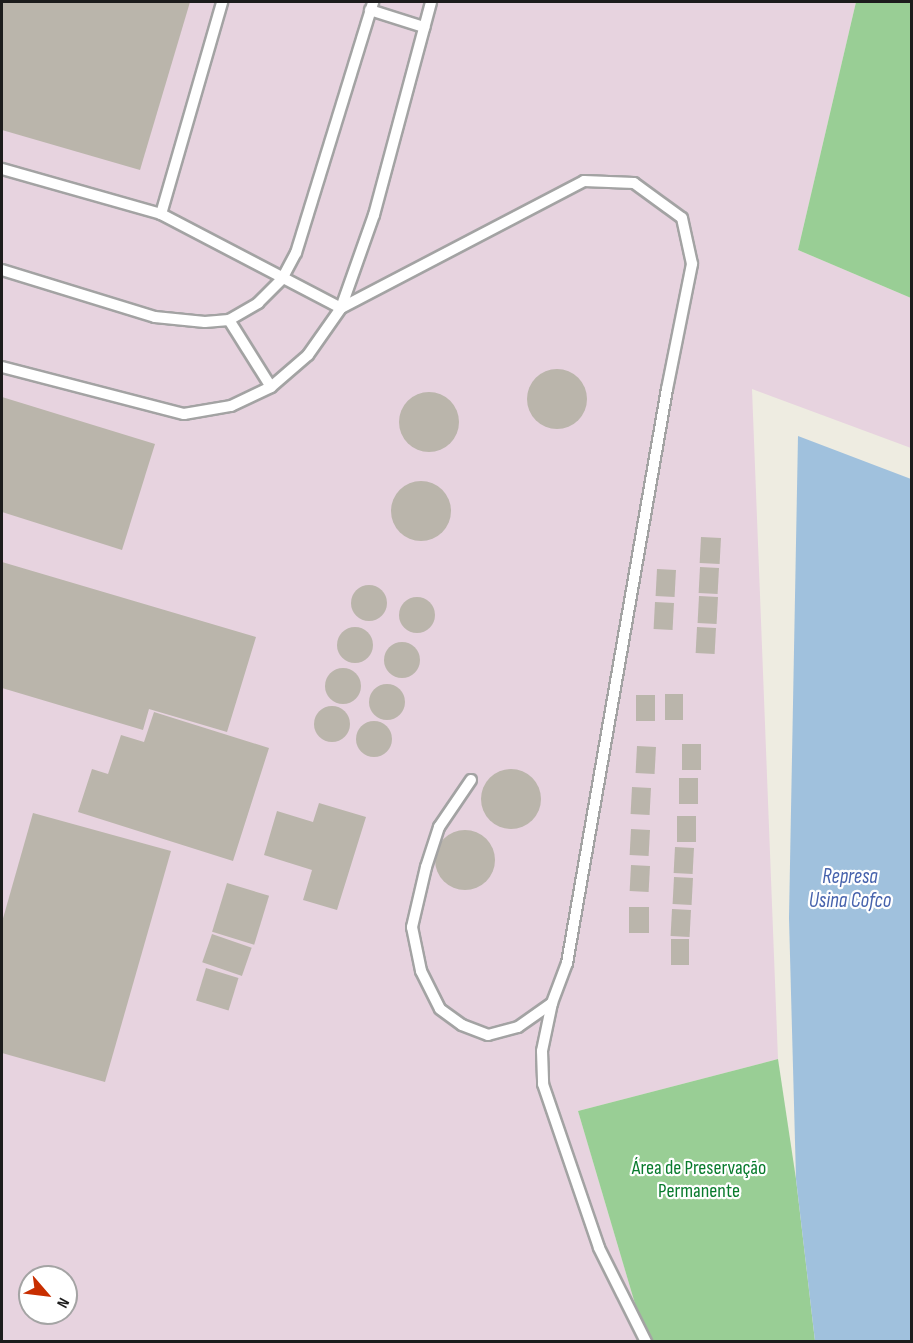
<!DOCTYPE html>
<html>
<head>
<meta charset="utf-8">
<style>
	body { margin:0 }
	#map { position:relative; width:913px; height:1343px; overflow:hidden; background:#eeece1; font-family:"Sofia Sans Condensed",sans-serif }
	div>[style] { position:absolute }
	[style*='--x'] { left:calc(var(--x)*1px); top:calc(var(--y)*1px); width:calc(var(--w)*1px); rotate:calc(var(--a)*1deg) }
	.industrial>* { inset:0; background:#e7d3df }
	.forest>* { inset:0; background:#99ce95 }
	.water>* { inset:0; background:#a0c1dd }
	.building>* { inset:0; background:#bab5ab; transform-origin:0 0 }
	.round { border-radius:50% }
	.roads { filter:drop-shadow(2px 0 #a3a3a3) drop-shadow(-2px 0 #a3a3a3) drop-shadow(0 2px #a3a3a3) drop-shadow(0 -2px #a3a3a3) }
	.service>* { height:10px; margin:-5px; padding:0 5px; transform-origin:5px; border-radius:5px; background:#fff }
	span { translate:-50% -50%; white-space:nowrap; text-align:center; line-height:1.15; -webkit-text-stroke:4.5px #fff; paint-order:stroke }
	.park-label { font-size:20px; color:#097b2d }
	.water-label { font-size:21px; color:#4763ad; font-style:italic }
	.frame { position:absolute; inset:0; border:3px solid #1c1c1c; pointer-events:none }
	.north { position:absolute; left:18px; top:1265px; width:60px; height:60px; box-sizing:border-box; background:#fff; border:2px solid #a4a4a4; border-radius:50%; rotate:118deg; font-size:16px; font-weight:700; line-height:24px; text-align:center; color:#1c1c1c }
	.north::after { content:''; display:block; margin:auto; width:21px; height:27px; background:#c82e00; clip-path:polygon(50% 0,100% 100%,50% 72%,0 100%) }
</style>
</head>
<body>
<div id="map">
	<div class="industrial">
		<i style="clip-path:polygon(evenodd,2px 2px,856px 2px,798px 250px,911px 298px,911px 448px,752px 389px,778px 1059px,578px 1111px,646px 1341px,2px 1342px,2px 2px,30px 1277px,66px 1277px,66px 1313px,30px 1313px,30px 1277px)"></i>
	</div>
	<div class="forest">
		<i style="clip-path:polygon(856px 2px,911px 2px,911px 298px,798px 250px)"></i>
		<i style="clip-path:polygon(778px 1059px,796px 1179px,815px 1341px,646px 1341px,578px 1111px)"></i>
	</div>
	<div class="water">
		<i style="clip-path:polygon(798px 436px,911px 479px,911px 1341px,815px 1341px,796px 1179px,789px 918px)"></i>
	</div>
	<div class="building">
		<i style="clip-path:polygon(2px 2px,190px 2px,140px 170px,2px 130px)"></i>
		<i class="round" style="left:527px;top:369px;width:60px;height:60px"></i>
		<i class="round" style="left:399px;top:392px;width:60px;height:60px"></i>
		<i style="clip-path:polygon(2px 397px,155px 444px,122px 550px,2px 512px)"></i>
		<i class="round" style="left:391px;top:481px;width:60px;height:60px"></i>
		<i style="left:701px;top:537px;width:20px;height:26px;rotate:3deg"></i>
		<i style="clip-path:polygon(2px 562px,256px 637px,227px 732px,149px 709px,143px 730px,2px 688px)"></i>
		<i style="left:700px;top:567px;width:19px;height:26px;rotate:3deg"></i>
		<i style="left:657px;top:569px;width:19px;height:27px;rotate:3deg"></i>
		<i class="round" style="left:351px;top:585px;width:36px;height:36px"></i>
		<i style="left:699px;top:596px;width:19px;height:27px;rotate:3deg"></i>
		<i class="round" style="left:399px;top:597px;width:36px;height:36px"></i>
		<i style="left:655px;top:602px;width:19px;height:27px;rotate:3deg"></i>
		<i style="left:697px;top:627px;width:19px;height:26px;rotate:3deg"></i>
		<i class="round" style="left:337px;top:627px;width:36px;height:36px"></i>
		<i class="round" style="left:384px;top:642px;width:36px;height:36px"></i>
		<i class="round" style="left:325px;top:668px;width:36px;height:36px"></i>
		<i class="round" style="left:369px;top:684px;width:36px;height:36px"></i>
		<i style="left:665px;top:694px;width:18px;height:26px"></i>
		<i style="left:636px;top:695px;width:19px;height:26px"></i>
		<i class="round" style="left:314px;top:706px;width:36px;height:36px"></i>
		<i style="clip-path:polygon(154px 712px,269px 748px,233px 861px,78px 812px,92px 769px,108px 774px,121px 735px,144px 742px)"></i>
		<i class="round" style="left:356px;top:721px;width:36px;height:36px"></i>
		<i style="left:682px;top:744px;width:19px;height:26px"></i>
		<i style="left:637px;top:746px;width:19px;height:27px;rotate:3deg"></i>
		<i class="round" style="left:481px;top:769px;width:60px;height:60px"></i>
		<i style="left:679px;top:778px;width:19px;height:26px"></i>
		<i style="left:632px;top:787px;width:19px;height:27px;rotate:3deg"></i>
		<i style="clip-path:polygon(319px 803px,366px 817px,337px 910px,303px 900px,312px 870px,264px 855px,277px 811px,313px 822px)"></i>
		<i style="clip-path:polygon(33px 813px,171px 851px,105px 1082px,2px 1053px,2px 922px)"></i>
		<i style="left:677px;top:816px;width:19px;height:26px"></i>
		<i style="left:631px;top:829px;width:19px;height:26px;rotate:3deg"></i>
		<i class="round" style="left:435px;top:830px;width:60px;height:60px"></i>
		<i style="left:675px;top:847px;width:19px;height:26px;rotate:3deg"></i>
		<i style="left:631px;top:865px;width:19px;height:26px;rotate:3deg"></i>
		<i style="left:674px;top:877px;width:19px;height:27px;rotate:3deg"></i>
		<i style="left:227px;top:883px;width:44px;height:51px;rotate:17deg"></i>
		<i style="left:629px;top:907px;width:20px;height:26px"></i>
		<i style="left:672px;top:909px;width:19px;height:27px;rotate:3deg"></i>
		<i style="left:212px;top:934px;width:42px;height:30px;rotate:19deg"></i>
		<i style="left:671px;top:939px;width:18px;height:26px"></i>
		<i style="left:206px;top:968px;width:34px;height:34px;rotate:17deg"></i>
	</div>
	<div class="roads">
		<div class="service">
			<i style="--x:370;--y:10;--w:57;--a:17.5"></i>
			<i style="--x:2;--y:169;--w:165;--a:15.8"></i>
			<i style="--x:161;--y:214;--w:203;--a:27.6"></i>
			<i style="--x:341;--y:308;--w:274;--a:-27.6"></i>
			<i style="--x:584;--y:181;--w:50;--a:2.3"></i>
			<i style="--x:634;--y:183;--w:59;--a:36.1"></i>
			<i style="--x:682;--y:218;--w:47;--a:77.7"></i>
			<i style="--x:692;--y:264;--w:127;--a:101.3"></i>
			<i style="--x:667;--y:389;--w:583;--a:99.88"></i>
			<i style="--x:567;--y:963;--w:43;--a:110.6"></i>
			<i style="--x:552;--y:1003;--w:49;--a:101.8"></i>
			<i style="--x:542;--y:1051;--w:33;--a:88"></i>
			<i style="--x:543;--y:1084;--w:173;--a:71.1"></i>
			<i style="--x:599;--y:1248;--w:105;--a:63.4"></i>
			<i style="--x:161;--y:214;--w:221;--a:-73.9"></i>
			<i style="--x:2;--y:270;--w:160;--a:17.1"></i>
			<i style="--x:155;--y:317;--w:50;--a:5.7"></i>
			<i style="--x:205;--y:322;--w:24;--a:-5"></i>
			<i style="--x:229;--y:320;--w:34;--a:-30"></i>
			<i style="--x:258;--y:303;--w:34;--a:-45"></i>
			<i style="--x:282;--y:279;--w:30;--a:-62"></i>
			<i style="--x:296;--y:253;--w:263;--a:-72.9"></i>
			<i style="--x:229;--y:320;--w:79;--a:57.9"></i>
			<i style="--x:2;--y:367;--w:188;--a:14.5"></i>
			<i style="--x:184;--y:414;--w:48;--a:-9.7"></i>
			<i style="--x:231;--y:406;--w:44;--a:-25.4"></i>
			<i style="--x:271;--y:387;--w:49;--a:-40.9"></i>
			<i style="--x:308;--y:355;--w:57;--a:-54.9"></i>
			<i style="--x:341;--y:308;--w:99;--a:-70.5"></i>
			<i style="--x:374;--y:215;--w:220;--a:-75"></i>
			<i style="--x:471;--y:780;--w:57;--a:124.2"></i>
			<i style="--x:439;--y:827;--w:42;--a:108"></i>
			<i style="--x:426;--y:867;--w:62;--a:103.1"></i>
			<i style="--x:412;--y:927;--w:45;--a:78.4"></i>
			<i style="--x:421;--y:971;--w:42;--a:63.4"></i>
			<i style="--x:440;--y:1009;--w:27;--a:36"></i>
			<i style="--x:462;--y:1025;--w:28;--a:21"></i>
			<i style="--x:488;--y:1035;--w:31;--a:-15"></i>
			<i style="--x:518;--y:1027;--w:42;--a:-35.2"></i>
		</div>
	</div>
	<div class="park-label">
		<span style="left:699px;top:1180px">Área de Preservação<br>Permanente</span>
	</div>
	<div class="water-label">
		<span style="left:850px;top:889px">Represa<br>Usina Cofco</span>
	</div>
	<div class="frame"></div>
	<div class="north">N</div>
</div>
</body>
</html>
